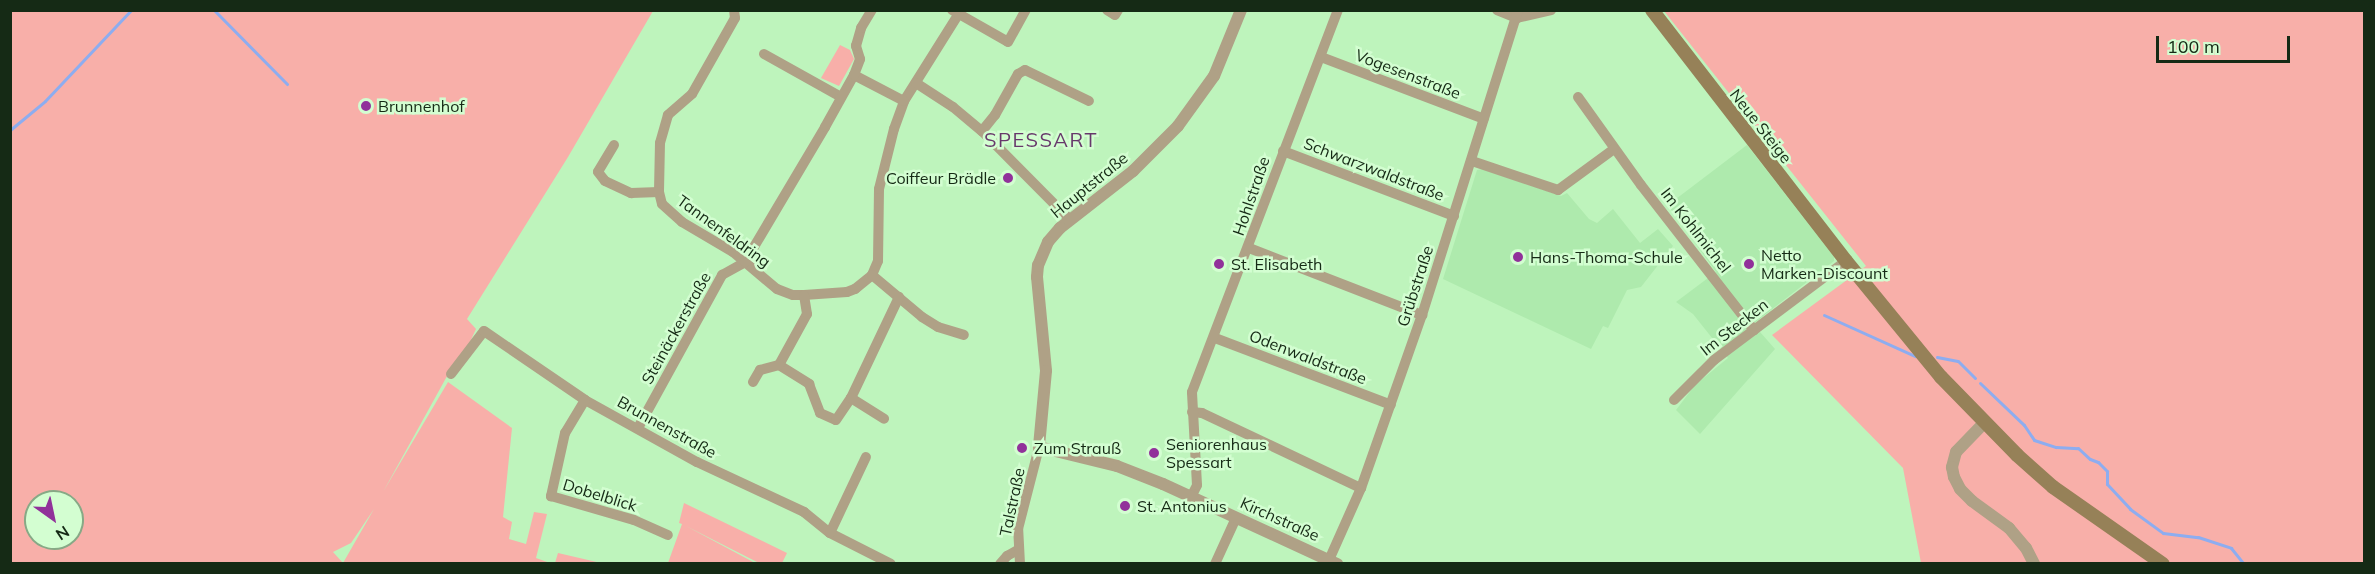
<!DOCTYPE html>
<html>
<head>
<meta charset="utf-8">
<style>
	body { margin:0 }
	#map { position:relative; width:2375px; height:574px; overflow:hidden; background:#bef4bc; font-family:Mulish,sans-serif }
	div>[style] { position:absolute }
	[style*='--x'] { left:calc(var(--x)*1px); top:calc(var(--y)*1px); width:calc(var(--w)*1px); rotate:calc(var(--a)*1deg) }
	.built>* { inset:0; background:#aeeaad }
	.green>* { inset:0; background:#f8afa9 }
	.stream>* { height:3px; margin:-1.5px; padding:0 1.5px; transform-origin:1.5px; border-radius:1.5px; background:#8dadf0 }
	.minor>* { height:10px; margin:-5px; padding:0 5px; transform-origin:5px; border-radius:5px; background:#afa186 }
	.tertiary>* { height:12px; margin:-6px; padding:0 6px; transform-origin:6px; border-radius:6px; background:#afa186 }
	.secondary>* { height:14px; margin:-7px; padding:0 7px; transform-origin:7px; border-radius:7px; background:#968158 }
	.dots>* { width:16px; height:16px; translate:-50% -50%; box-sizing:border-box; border:3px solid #d3fed1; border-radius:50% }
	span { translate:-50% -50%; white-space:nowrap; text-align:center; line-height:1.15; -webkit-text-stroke:5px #d3fed1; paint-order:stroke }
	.street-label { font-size:16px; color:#152a15 }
	.poi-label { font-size:16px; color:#152a15 }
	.left { translate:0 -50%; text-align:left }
	.right { translate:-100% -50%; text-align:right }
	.quarter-label { font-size:20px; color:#67386b; letter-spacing:1.5px }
	.frame { position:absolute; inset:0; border:12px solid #152a15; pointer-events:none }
	.north { position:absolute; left:24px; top:490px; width:60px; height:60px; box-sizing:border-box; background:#d3fed1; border:2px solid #87a986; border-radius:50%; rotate:147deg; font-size:16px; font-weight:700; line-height:24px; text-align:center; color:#152a15 }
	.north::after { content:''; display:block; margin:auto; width:21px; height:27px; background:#91319a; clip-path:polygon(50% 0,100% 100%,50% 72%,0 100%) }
	.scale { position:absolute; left:2156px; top:36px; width:134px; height:27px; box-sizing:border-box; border:3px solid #152a15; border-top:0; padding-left:8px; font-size:18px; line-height:21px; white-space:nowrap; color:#152a15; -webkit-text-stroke:4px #d3fed1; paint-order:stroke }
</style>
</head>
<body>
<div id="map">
	<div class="built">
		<i style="clip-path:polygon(1747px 145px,1834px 257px,1834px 261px,1753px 324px,1775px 349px,1700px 434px,1676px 410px,1695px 385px,1728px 358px,1693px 314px,1676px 302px,1716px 272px,1668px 205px)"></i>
		<i style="clip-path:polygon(1482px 169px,1561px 196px,1567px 193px,1589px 219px,1597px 223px,1613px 209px,1640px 243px,1658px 229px,1673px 246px,1641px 287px,1627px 290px,1608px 328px,1603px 326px,1591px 349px,1443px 279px,1477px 170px)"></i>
	</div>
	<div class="green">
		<i style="clip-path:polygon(evenodd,10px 11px,653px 11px,568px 157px,467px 319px,476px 329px,469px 344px,446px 378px,383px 492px,448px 382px,512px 428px,503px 517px,512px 522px,509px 539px,526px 544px,534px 512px,547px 514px,536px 558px,550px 563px,11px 563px,10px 11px,36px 502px,72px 502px,72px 538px,36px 538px,36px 502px,10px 11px,374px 509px,343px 563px,333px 552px,351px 543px,374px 509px)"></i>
		<i style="clip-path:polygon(1664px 11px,2364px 11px,2364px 563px,1921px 563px,1903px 468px,1772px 335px,1866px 266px)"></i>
		<i style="clip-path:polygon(840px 45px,850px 50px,854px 59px,839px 86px,821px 78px)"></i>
		<i style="clip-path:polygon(684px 503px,787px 553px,782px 563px,759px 563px,686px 526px,755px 563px,668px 563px,682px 524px,679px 523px)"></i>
		<i style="clip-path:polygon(558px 553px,601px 563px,555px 563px)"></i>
	</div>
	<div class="stream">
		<i style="--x:214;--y:10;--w:104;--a:45.4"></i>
		<i style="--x:10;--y:130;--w:45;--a:-39.6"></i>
		<i style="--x:45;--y:101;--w:125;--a:-46.6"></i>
		<i style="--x:1824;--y:315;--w:100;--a:24.3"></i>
		<i style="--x:1937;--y:357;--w:21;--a:11"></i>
		<i style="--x:1958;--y:361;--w:24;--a:45"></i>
		<i style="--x:1980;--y:383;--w:61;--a:43.7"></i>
		<i style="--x:2024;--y:425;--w:18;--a:56"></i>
		<i style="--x:2034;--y:440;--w:23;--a:18"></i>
		<i style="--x:2056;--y:447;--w:22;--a:3"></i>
		<i style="--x:2078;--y:448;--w:16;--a:43"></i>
		<i style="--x:2090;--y:459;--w:9;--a:21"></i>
		<i style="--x:2098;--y:462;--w:13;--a:45"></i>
		<i style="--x:2107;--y:471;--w:13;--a:90"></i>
		<i style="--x:2107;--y:484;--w:34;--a:47"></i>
		<i style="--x:2130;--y:509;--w:41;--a:36"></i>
		<i style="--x:2163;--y:533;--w:35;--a:7"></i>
		<i style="--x:2198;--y:537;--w:35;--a:18"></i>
		<i style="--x:2231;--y:548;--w:21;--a:51"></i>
	</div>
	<div class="minor">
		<i style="--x:734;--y:10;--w:8;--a:83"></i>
		<i style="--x:735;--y:18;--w:87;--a:119.5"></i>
		<i style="--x:692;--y:94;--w:32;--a:139"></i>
		<i style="--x:668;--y:115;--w:29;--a:106"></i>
		<i style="--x:660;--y:143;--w:49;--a:91.2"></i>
		<i style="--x:659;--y:192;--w:12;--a:76"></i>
		<i style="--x:662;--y:204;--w:27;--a:42"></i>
		<i style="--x:682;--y:222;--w:59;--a:30.5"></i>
		<i style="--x:733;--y:252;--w:57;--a:40.1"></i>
		<i style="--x:777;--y:289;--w:17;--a:21"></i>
		<i style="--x:793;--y:295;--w:11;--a:0"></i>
		<i style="--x:804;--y:295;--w:43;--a:-4"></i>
		<i style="--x:847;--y:292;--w:9;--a:-21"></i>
		<i style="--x:855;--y:289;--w:22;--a:-39"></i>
		<i style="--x:872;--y:275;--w:15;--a:-67"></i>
		<i style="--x:878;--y:261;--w:72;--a:-89.2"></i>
		<i style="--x:879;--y:189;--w:62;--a:-76"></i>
		<i style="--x:894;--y:129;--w:30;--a:-70"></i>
		<i style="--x:904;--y:101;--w:107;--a:-57.9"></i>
		<i style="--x:952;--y:10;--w:64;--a:29.7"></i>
		<i style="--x:1008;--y:42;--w:37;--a:-61"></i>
		<i style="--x:1107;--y:10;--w:9;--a:32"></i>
		<i style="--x:1115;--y:15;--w:6;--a:-59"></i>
		<i style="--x:1497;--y:10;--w:22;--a:22"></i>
		<i style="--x:1517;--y:18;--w:35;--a:-13"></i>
		<i style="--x:764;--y:54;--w:88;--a:29.2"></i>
		<i style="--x:1321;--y:57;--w:174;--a:20.8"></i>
		<i style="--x:854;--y:75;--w:56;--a:27.5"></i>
		<i style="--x:916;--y:83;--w:44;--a:33"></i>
		<i style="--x:953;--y:107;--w:38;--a:40"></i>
		<i style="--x:982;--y:131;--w:125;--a:45.3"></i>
		<i style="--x:1578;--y:97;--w:108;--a:54.4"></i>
		<i style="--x:1641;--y:185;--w:184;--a:52.1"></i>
		<i style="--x:982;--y:131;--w:21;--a:-51"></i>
		<i style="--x:995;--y:115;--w:47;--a:-60.7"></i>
		<i style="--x:1018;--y:74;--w:8;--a:-30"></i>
		<i style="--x:1025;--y:70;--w:71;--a:25.8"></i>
		<i style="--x:614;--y:145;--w:31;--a:121"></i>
		<i style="--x:598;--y:172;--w:11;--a:52"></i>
		<i style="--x:605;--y:181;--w:29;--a:25"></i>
		<i style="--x:631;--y:193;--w:28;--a:-2"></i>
		<i style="--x:1283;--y:151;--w:183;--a:20.8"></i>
		<i style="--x:1472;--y:161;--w:91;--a:18.6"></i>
		<i style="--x:1558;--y:190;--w:69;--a:-36.2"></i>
		<i style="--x:1249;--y:248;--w:186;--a:21.2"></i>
		<i style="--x:872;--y:275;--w:65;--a:40"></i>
		<i style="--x:922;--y:317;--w:19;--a:32"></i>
		<i style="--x:938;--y:327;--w:27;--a:17"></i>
		<i style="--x:1215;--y:338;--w:188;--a:20.8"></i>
		<i style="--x:779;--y:365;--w:36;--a:32"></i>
		<i style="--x:809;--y:384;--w:31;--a:69"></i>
		<i style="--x:820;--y:413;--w:17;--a:24"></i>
		<i style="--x:836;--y:420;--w:27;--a:-56"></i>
		<i style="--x:851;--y:398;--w:112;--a:-64.6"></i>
		<i style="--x:779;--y:365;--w:58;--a:-61.2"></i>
		<i style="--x:807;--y:314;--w:19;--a:-99"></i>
		<i style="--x:451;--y:374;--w:54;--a:-52.5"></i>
		<i style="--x:484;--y:331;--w:122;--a:34.3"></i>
		<i style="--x:585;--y:400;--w:128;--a:29"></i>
		<i style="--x:697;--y:462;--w:118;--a:25"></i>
		<i style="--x:804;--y:512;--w:33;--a:39"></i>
		<i style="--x:830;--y:533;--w:68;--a:26.9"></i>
		<i style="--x:753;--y:382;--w:14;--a:-60"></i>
		<i style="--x:760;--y:370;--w:20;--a:-15"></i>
		<i style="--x:851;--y:398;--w:39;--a:32"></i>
		<i style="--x:585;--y:400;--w:39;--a:121"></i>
		<i style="--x:565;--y:433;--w:65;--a:102.5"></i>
		<i style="--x:551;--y:496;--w:86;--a:16.1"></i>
		<i style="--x:634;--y:520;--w:37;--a:24"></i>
		<i style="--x:1674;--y:400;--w:57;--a:-45"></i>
		<i style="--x:1714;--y:360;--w:165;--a:-36.9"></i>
		<i style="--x:1192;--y:412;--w:10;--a:6"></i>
		<i style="--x:1202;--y:413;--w:176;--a:25.3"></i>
		<i style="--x:638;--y:428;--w:175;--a:-61.2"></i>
		<i style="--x:722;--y:275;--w:26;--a:-29"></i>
		<i style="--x:745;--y:262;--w:157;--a:-59.3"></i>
		<i style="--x:825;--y:127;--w:60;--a:-60.9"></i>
		<i style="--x:854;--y:75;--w:17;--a:-69"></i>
		<i style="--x:860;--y:59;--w:14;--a:-107"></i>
		<i style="--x:856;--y:46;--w:19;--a:-74"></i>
		<i style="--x:861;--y:28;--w:21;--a:-59"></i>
		<i style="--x:1191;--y:497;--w:13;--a:-63"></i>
		<i style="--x:1197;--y:485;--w:93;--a:-93.1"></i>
		<i style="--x:1192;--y:392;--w:409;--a:-69.1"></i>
		<i style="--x:830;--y:533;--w:84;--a:-64.7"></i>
		<i style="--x:1329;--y:560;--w:79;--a:-66"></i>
		<i style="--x:1361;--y:488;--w:183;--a:-70.6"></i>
		<i style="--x:1422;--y:315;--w:320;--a:-72.5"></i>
		<i style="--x:1000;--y:564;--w:11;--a:-49"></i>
		<i style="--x:1007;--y:556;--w:13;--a:-29"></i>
		<i style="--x:1020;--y:564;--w:35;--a:-93"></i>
		<i style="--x:1018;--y:529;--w:85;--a:-75.6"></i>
		<i style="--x:1215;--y:564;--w:51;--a:-65.5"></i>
	</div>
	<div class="tertiary">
		<i style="--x:1241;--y:10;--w:71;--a:112.2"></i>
		<i style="--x:1214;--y:76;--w:62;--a:125.8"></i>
		<i style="--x:1178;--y:126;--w:64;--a:135"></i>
		<i style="--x:1133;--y:171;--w:93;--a:142"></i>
		<i style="--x:1060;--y:228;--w:18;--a:131"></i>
		<i style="--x:1048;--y:242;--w:25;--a:113"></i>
		<i style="--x:1038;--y:265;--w:12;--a:95"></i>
		<i style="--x:1037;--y:277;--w:94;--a:84.5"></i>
		<i style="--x:1046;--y:371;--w:76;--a:95.3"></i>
		<i style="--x:1039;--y:447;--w:80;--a:13.7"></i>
		<i style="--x:1117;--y:466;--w:49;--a:21.4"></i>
		<i style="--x:1163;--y:484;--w:192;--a:24.7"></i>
		<i style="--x:1984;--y:423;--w:40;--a:134"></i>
		<i style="--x:1956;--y:452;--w:16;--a:105"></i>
		<i style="--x:1952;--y:467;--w:10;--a:79"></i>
		<i style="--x:1954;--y:477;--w:13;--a:63"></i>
		<i style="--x:1960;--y:489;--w:17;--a:45"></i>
		<i style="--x:1972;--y:501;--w:46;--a:36.1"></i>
		<i style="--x:2009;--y:528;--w:26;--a:50"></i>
		<i style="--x:2026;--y:548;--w:18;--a:63"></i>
	</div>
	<div class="secondary">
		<i style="--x:1652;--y:10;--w:317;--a:52.3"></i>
		<i style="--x:1846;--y:261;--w:150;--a:50.7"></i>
		<i style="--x:1941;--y:377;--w:109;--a:45.7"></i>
		<i style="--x:2017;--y:455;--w:48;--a:41.6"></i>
		<i style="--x:2053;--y:487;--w:134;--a:35"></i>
	</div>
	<div class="dots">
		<i style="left:366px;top:106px;background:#91319a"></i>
		<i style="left:1008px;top:178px;background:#91319a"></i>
		<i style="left:1518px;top:257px;background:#91319a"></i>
		<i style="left:1219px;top:264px;background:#91319a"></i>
		<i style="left:1749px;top:264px;background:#91319a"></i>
		<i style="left:1022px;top:448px;background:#91319a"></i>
		<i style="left:1154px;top:453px;background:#91319a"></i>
		<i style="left:1125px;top:506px;background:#91319a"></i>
	</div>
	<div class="street-label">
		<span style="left:1408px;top:74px;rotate:21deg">Vogesenstraße</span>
		<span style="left:1761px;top:126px;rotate:52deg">Neue Steige</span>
		<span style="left:1374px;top:169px;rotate:21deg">Schwarzwaldstraße</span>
		<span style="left:1089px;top:185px;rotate:-39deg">Hauptstraße</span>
		<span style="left:1251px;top:196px;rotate:-71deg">Hohlstraße</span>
		<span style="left:1696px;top:230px;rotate:52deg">Im Kohlmichel</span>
		<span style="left:724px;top:231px;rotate:36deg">Tannenfeldring</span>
		<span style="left:1415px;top:286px;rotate:-72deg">Grübstraße</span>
		<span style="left:1734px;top:327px;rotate:-38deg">Im Stecken</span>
		<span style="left:676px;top:328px;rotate:-61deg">Steinäckerstraße</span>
		<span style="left:1308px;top:357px;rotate:21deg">Odenwaldstraße</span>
		<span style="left:667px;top:427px;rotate:29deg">Brunnenstraße</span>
		<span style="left:600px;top:495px;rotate:17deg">Dobelblick</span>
		<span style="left:1012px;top:502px;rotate:-78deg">Talstraße</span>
		<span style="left:1280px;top:519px;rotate:24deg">Kirchstraße</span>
	</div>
	<div class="poi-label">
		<span class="left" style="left:378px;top:106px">Brunnenhof</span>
		<span class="right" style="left:996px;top:178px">Coiffeur Brädle</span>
		<span class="left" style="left:1761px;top:264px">Netto<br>Marken-Discount</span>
		<span class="left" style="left:1530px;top:257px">Hans-Thoma-Schule</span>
		<span class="left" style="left:1231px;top:264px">St. Elisabeth</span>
		<span class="left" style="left:1166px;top:453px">Seniorenhaus<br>Spessart</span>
		<span class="left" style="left:1034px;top:448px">Zum Strauß</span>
		<span class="left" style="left:1137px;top:506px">St. Antonius</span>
	</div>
	<div class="quarter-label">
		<span style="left:1041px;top:139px">SPESSART</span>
	</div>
	<div class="frame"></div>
	<div class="north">N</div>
	<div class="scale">100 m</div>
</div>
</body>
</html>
